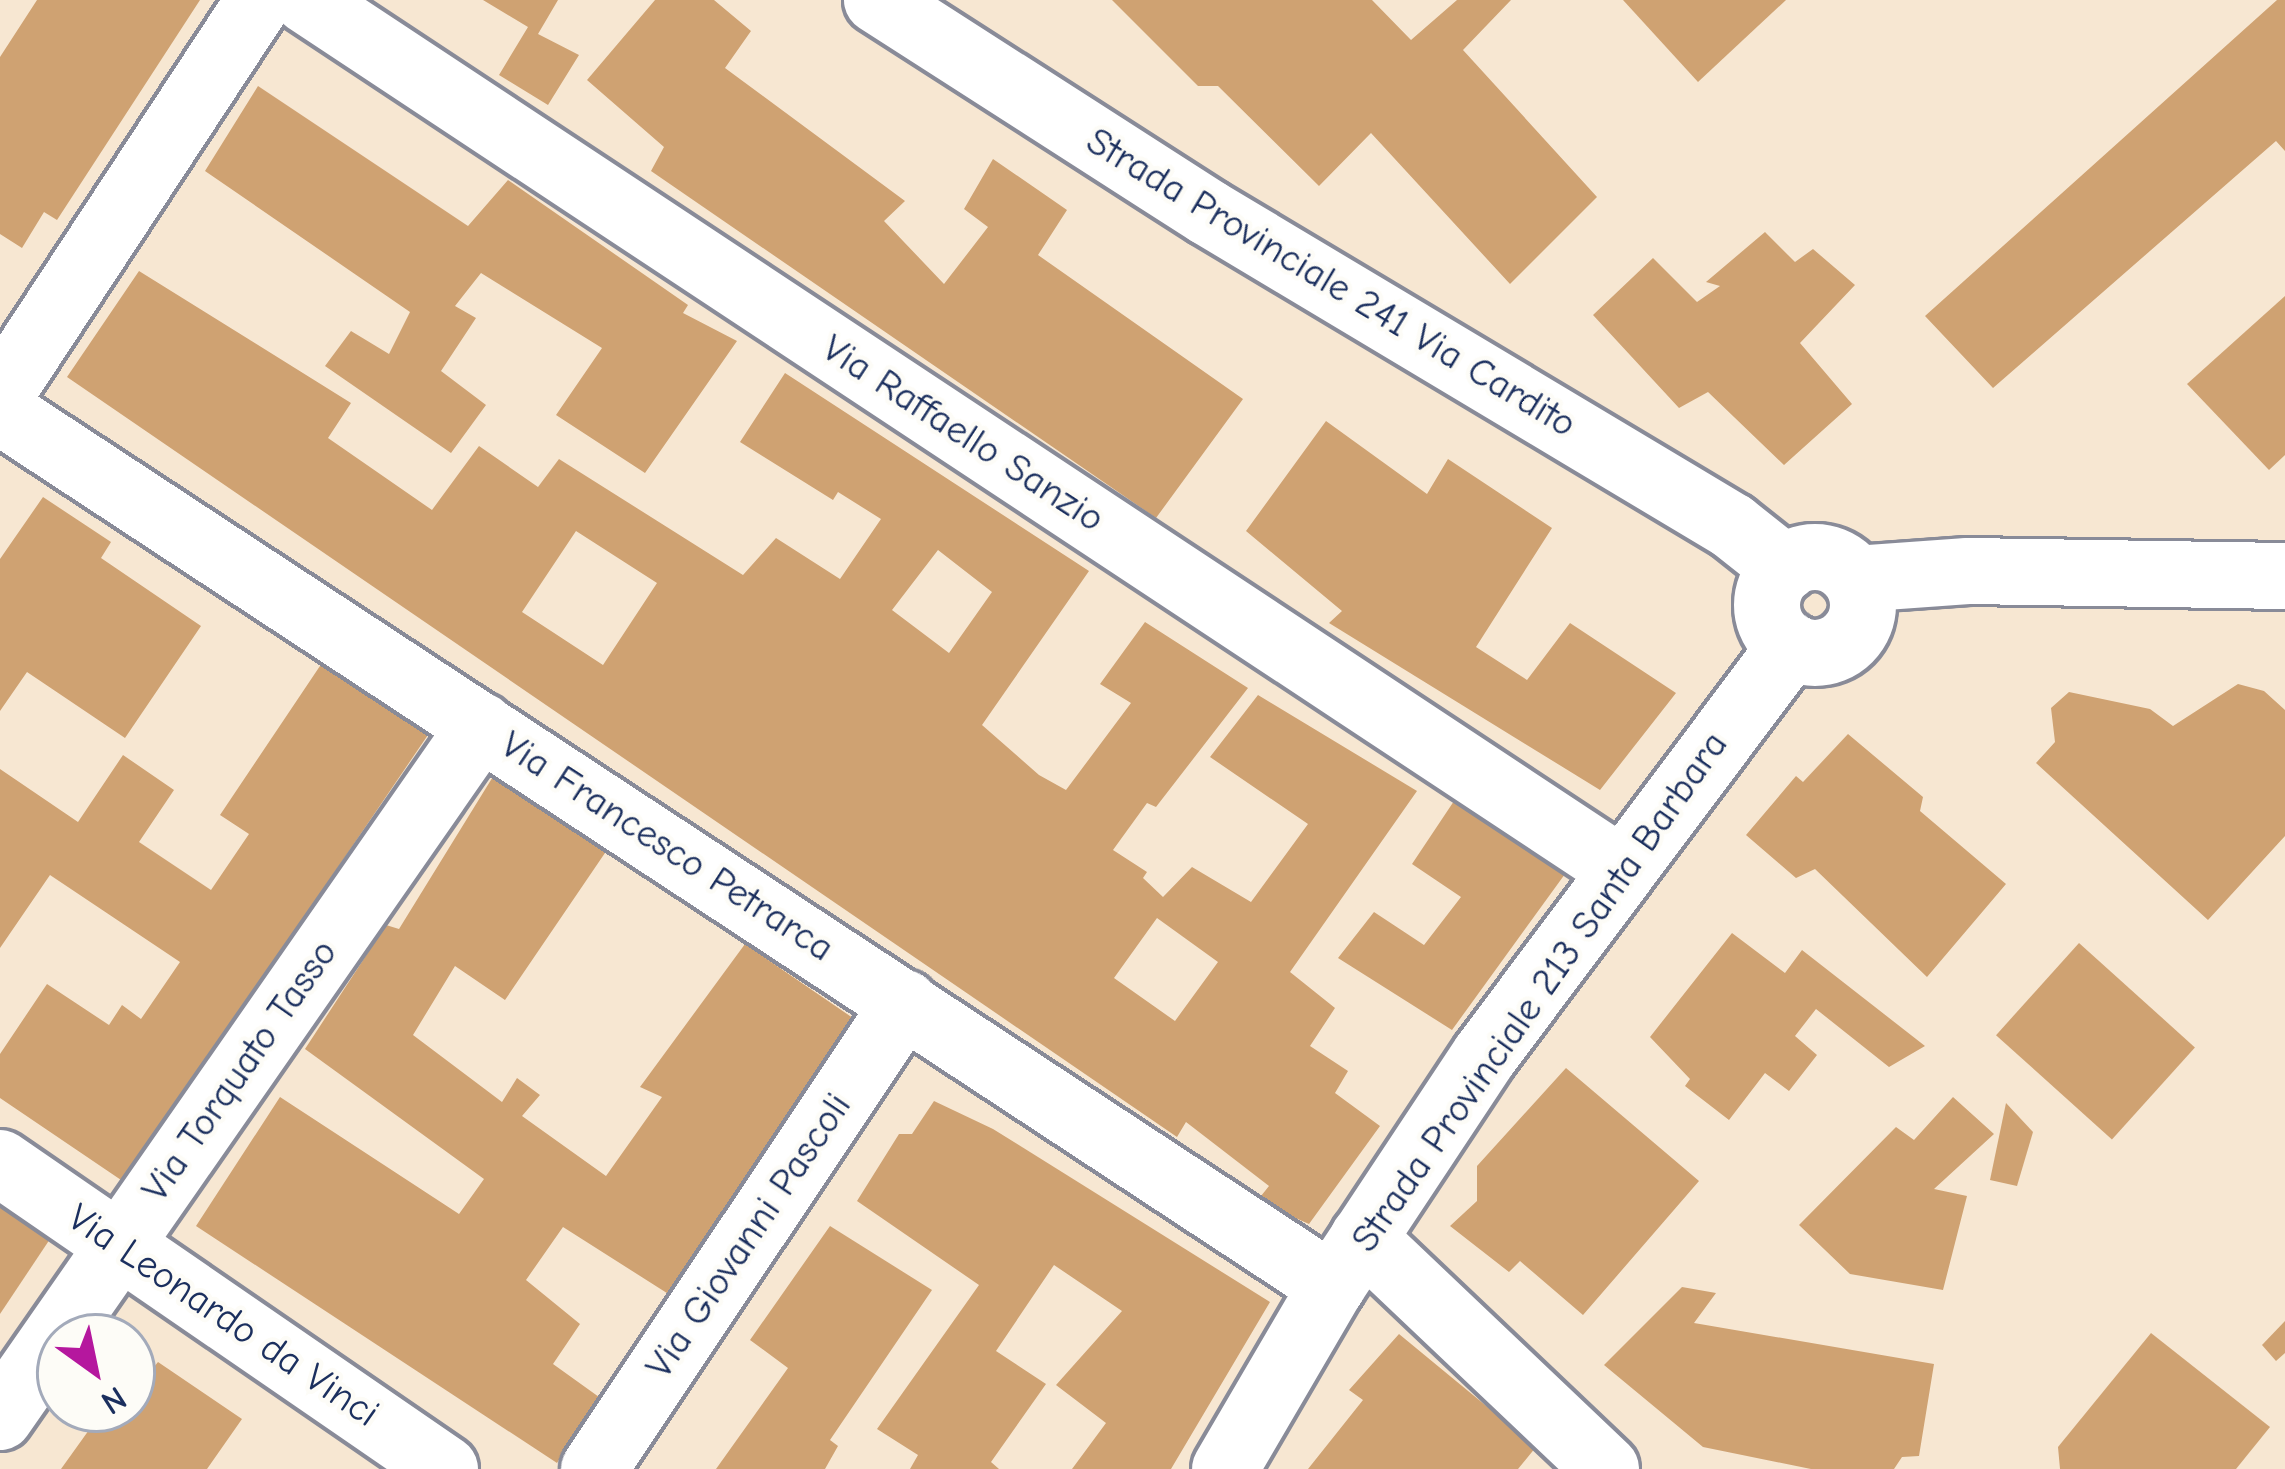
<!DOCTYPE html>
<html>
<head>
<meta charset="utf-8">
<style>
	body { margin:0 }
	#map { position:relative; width:2285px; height:1469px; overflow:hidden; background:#f7e7d2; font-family:"Comic Neue",sans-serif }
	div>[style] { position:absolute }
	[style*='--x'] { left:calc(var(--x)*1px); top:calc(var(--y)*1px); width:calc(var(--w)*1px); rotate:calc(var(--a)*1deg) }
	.building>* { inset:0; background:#cfa272; transform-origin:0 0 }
	.roads { filter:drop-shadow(3px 0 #898b98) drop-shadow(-3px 0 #898b98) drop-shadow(0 3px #898b98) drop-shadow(0 -3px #898b98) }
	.minor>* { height:66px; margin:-33px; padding:0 33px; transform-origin:33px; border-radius:33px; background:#fff }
	.minor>.ring { margin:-33px; padding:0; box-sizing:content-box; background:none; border:66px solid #fff; border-radius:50% }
	span { translate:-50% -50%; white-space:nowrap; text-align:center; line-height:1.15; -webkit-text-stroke:9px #fdfcf7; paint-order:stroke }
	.street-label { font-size:39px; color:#1b2f5e }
	.north { position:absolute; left:36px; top:1313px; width:120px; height:120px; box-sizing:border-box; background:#fdfcf7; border:3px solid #a3aaba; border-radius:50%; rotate:147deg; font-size:33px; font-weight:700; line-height:48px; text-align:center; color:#1b2f5e }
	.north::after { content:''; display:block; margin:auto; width:42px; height:54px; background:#b5179e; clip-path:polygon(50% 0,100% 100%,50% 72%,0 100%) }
</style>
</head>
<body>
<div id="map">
	<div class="building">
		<i style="clip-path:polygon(37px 0,200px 0,57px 220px,44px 212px,22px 248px,0 234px,0 57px)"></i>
		<i style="clip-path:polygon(483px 0,558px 0,538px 34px,579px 55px,548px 105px,499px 75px,528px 27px)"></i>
		<i style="clip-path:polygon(655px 0,714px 0,751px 31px,725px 68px,905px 201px,884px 221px,944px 284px,988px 227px,964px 209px,993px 159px,1067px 210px,1038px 255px,1243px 399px,1156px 518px,651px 171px,664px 147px,587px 80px)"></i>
		<i style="clip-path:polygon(1112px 0,1372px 0,1411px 40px,1457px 0,1511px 0,1463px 50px,1597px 197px,1510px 284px,1371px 133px,1319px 186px,1218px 86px,1198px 86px)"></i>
		<i style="clip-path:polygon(1623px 0,1786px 0,1698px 82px)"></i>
		<i style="clip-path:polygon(2277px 0,2285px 0,2285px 151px,2276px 141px,1993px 388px,1925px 316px)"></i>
		<i style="clip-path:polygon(258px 86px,468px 226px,508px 180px,688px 305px,683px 313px,737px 341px,645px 473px,556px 415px,602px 348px,481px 273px,455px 306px,476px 318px,441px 371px,486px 405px,451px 453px,325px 366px,351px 331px,389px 354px,410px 312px,205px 171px)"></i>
		<i style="clip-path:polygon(1765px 232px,1795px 262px,1813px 249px,1855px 285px,1800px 343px,1852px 404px,1784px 465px,1708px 392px,1679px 408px,1593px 315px,1653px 258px,1697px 302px,1720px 286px,1706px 282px)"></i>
		<i style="clip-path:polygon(evenodd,139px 271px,351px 403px,328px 438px,432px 510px,479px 446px,538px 487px,559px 459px,743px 575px,776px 538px,840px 579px,881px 519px,838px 492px,833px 500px,740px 442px,785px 373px,1089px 571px,982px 725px,1039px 775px,1066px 790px,1131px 703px,1100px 684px,1145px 622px,1248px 688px,1156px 807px,1147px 803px,1113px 850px,1147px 872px,1143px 878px,1163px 897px,1192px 867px,1251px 902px,1308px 824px,1210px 757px,1258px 695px,1417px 791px,1290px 972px,1335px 1008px,1310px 1046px,1348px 1071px,1335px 1093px,1380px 1126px,1309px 1224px,1257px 1201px,1269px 1186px,1186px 1122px,1177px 1137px,67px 377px,139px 271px,576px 531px,657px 583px,603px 665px,522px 612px,576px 531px,139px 271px,938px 550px,992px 592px,949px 653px,892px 610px,938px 550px,139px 271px,1157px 918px,1218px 962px,1175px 1021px,1114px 978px,1157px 918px)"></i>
		<i style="clip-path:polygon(2285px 296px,2285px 455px,2269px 470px,2187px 384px)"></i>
		<i style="clip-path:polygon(1326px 421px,1427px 494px,1448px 459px,1552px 528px,1476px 647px,1527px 680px,1570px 623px,1676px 693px,1600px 790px,1329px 623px,1342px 611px,1246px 531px)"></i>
		<i style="clip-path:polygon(43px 497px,111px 542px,101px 558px,201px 626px,125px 738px,27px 672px,0 711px,0 559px)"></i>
		<i style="clip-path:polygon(326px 657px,432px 729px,124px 1182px,0 1098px,0 1054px,47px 984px,109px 1025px,122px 1005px,141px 1019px,180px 962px,50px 875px,0 948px,0 769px,78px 822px,123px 755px,174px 790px,139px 842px,211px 890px,249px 834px,220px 815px)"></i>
		<i style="clip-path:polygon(2238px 684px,2264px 691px,2285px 710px,2285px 836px,2208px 920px,2036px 763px,2055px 742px,2051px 708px,2069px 692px,2150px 709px,2173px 726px)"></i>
		<i style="clip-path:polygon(1848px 734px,1923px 797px,1920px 811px,2006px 884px,1927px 977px,1815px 869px,1796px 878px,1746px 835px,1796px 776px,1803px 782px)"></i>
		<i style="clip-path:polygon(494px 775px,607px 850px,505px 1000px,455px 966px,413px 1035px,502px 1102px,517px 1078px,540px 1095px,522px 1116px,606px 1176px,662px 1097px,640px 1087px,745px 944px,866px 1027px,670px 1295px,563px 1227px,526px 1280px,580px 1324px,553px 1364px,599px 1397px,557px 1463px,196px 1226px,280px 1097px,459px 1214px,484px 1179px,305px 1049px,386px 925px,399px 929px)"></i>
		<i style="clip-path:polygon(1456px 798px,1565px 874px,1452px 1030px,1338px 958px,1374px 912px,1424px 945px,1461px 897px,1412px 864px)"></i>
		<i style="clip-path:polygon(1732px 933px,1785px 973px,1802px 950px,1925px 1046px,1889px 1067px,1816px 1009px,1795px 1036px,1817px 1055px,1789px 1091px,1765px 1073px,1729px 1120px,1685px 1086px,1690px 1079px,1650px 1037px)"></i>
		<i style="left:2079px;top:943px;width:156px;height:124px;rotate:42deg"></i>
		<i style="clip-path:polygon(1566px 1068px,1699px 1181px,1583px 1315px,1520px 1261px,1509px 1272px,1450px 1226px,1477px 1201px,1477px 1166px)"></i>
		<i style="clip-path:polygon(1953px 1097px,1994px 1134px,1934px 1189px,1967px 1196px,1943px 1290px,1850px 1274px,1799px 1225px,1896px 1127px,1914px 1140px)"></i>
		<i style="clip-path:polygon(934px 1101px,993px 1129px,1270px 1302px,1171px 1469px,1072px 1469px,1106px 1423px,1056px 1385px,1122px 1311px,1054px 1265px,996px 1351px,1046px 1384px,991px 1462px,999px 1469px,910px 1469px,918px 1455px,877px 1429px,979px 1285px,857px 1201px,899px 1134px,912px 1134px)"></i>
		<i style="clip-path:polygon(2006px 1103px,2033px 1132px,2017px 1186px,1990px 1180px)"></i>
		<i style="clip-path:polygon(0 1201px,52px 1236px,0 1314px)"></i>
		<i style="clip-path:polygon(830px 1226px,932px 1290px,830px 1440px,838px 1446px,825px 1469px,716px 1469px,788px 1368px,750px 1340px)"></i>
		<i style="clip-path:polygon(1682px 1287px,1716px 1293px,1694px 1323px,1934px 1364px,1919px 1456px,1902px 1457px,1894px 1469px,1811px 1469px,1703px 1447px,1604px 1365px)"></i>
		<i style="clip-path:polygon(2285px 1321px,2285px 1353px,2276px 1361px,2262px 1345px)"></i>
		<i style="clip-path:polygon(2151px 1333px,2270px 1427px,2236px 1469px,2060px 1469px,2058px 1447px)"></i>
		<i style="clip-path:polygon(1399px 1334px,1536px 1447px,1518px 1469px,1308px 1469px,1363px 1400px,1349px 1390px)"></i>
		<i style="clip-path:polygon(158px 1362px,242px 1419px,207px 1469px,61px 1469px,104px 1409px,132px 1409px,132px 1394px)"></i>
	</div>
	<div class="roads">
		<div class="minor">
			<i style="--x:306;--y:0;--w:1574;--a:33.47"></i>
			<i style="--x:877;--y:0;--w:394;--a:32.7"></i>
			<i style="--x:1209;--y:213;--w:610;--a:30.9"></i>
			<i style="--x:1732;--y:526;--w:68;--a:38.4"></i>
			<i style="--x:0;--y:395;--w:472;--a:-56.7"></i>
			<i style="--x:0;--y:411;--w:1594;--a:33.3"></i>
			<i class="ring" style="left:1767px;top:557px;width:30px;height:30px"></i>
			<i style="--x:1856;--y:579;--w:112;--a:-4.1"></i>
			<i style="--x:1968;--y:571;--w:317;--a:0.9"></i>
			<i style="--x:0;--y:1163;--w:540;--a:34.51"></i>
			<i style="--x:1363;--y:1238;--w:335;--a:43.5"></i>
			<i style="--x:0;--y:1417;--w:842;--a:-55.16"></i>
			<i style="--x:594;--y:1469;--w:560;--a:-56.28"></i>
			<i style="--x:1225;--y:1469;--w:212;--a:-59.7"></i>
			<i style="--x:1332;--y:1286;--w:277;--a:-56.5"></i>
			<i style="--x:1485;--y:1055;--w:511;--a:-53.2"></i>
		</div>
	</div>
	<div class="street-label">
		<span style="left:1331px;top:283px;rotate:31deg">Strada Provinciale 241 Via Cardito</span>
		<span style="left:963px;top:434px;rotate:33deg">Via Raffaello Sanzio</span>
		<span style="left:667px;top:847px;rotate:33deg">Via Francesco Petrarca</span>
		<span style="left:1540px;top:992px;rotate:-55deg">Strada Provinciale 213 Santa Barbara</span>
		<span style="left:240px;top:1071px;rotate:-55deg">Via Torquato Tasso</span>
		<span style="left:749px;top:1236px;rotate:-56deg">Via Giovanni Pascoli</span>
		<span style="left:223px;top:1316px;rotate:34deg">Via Leonardo da Vinci</span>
	</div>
	<div class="north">N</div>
</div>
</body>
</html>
